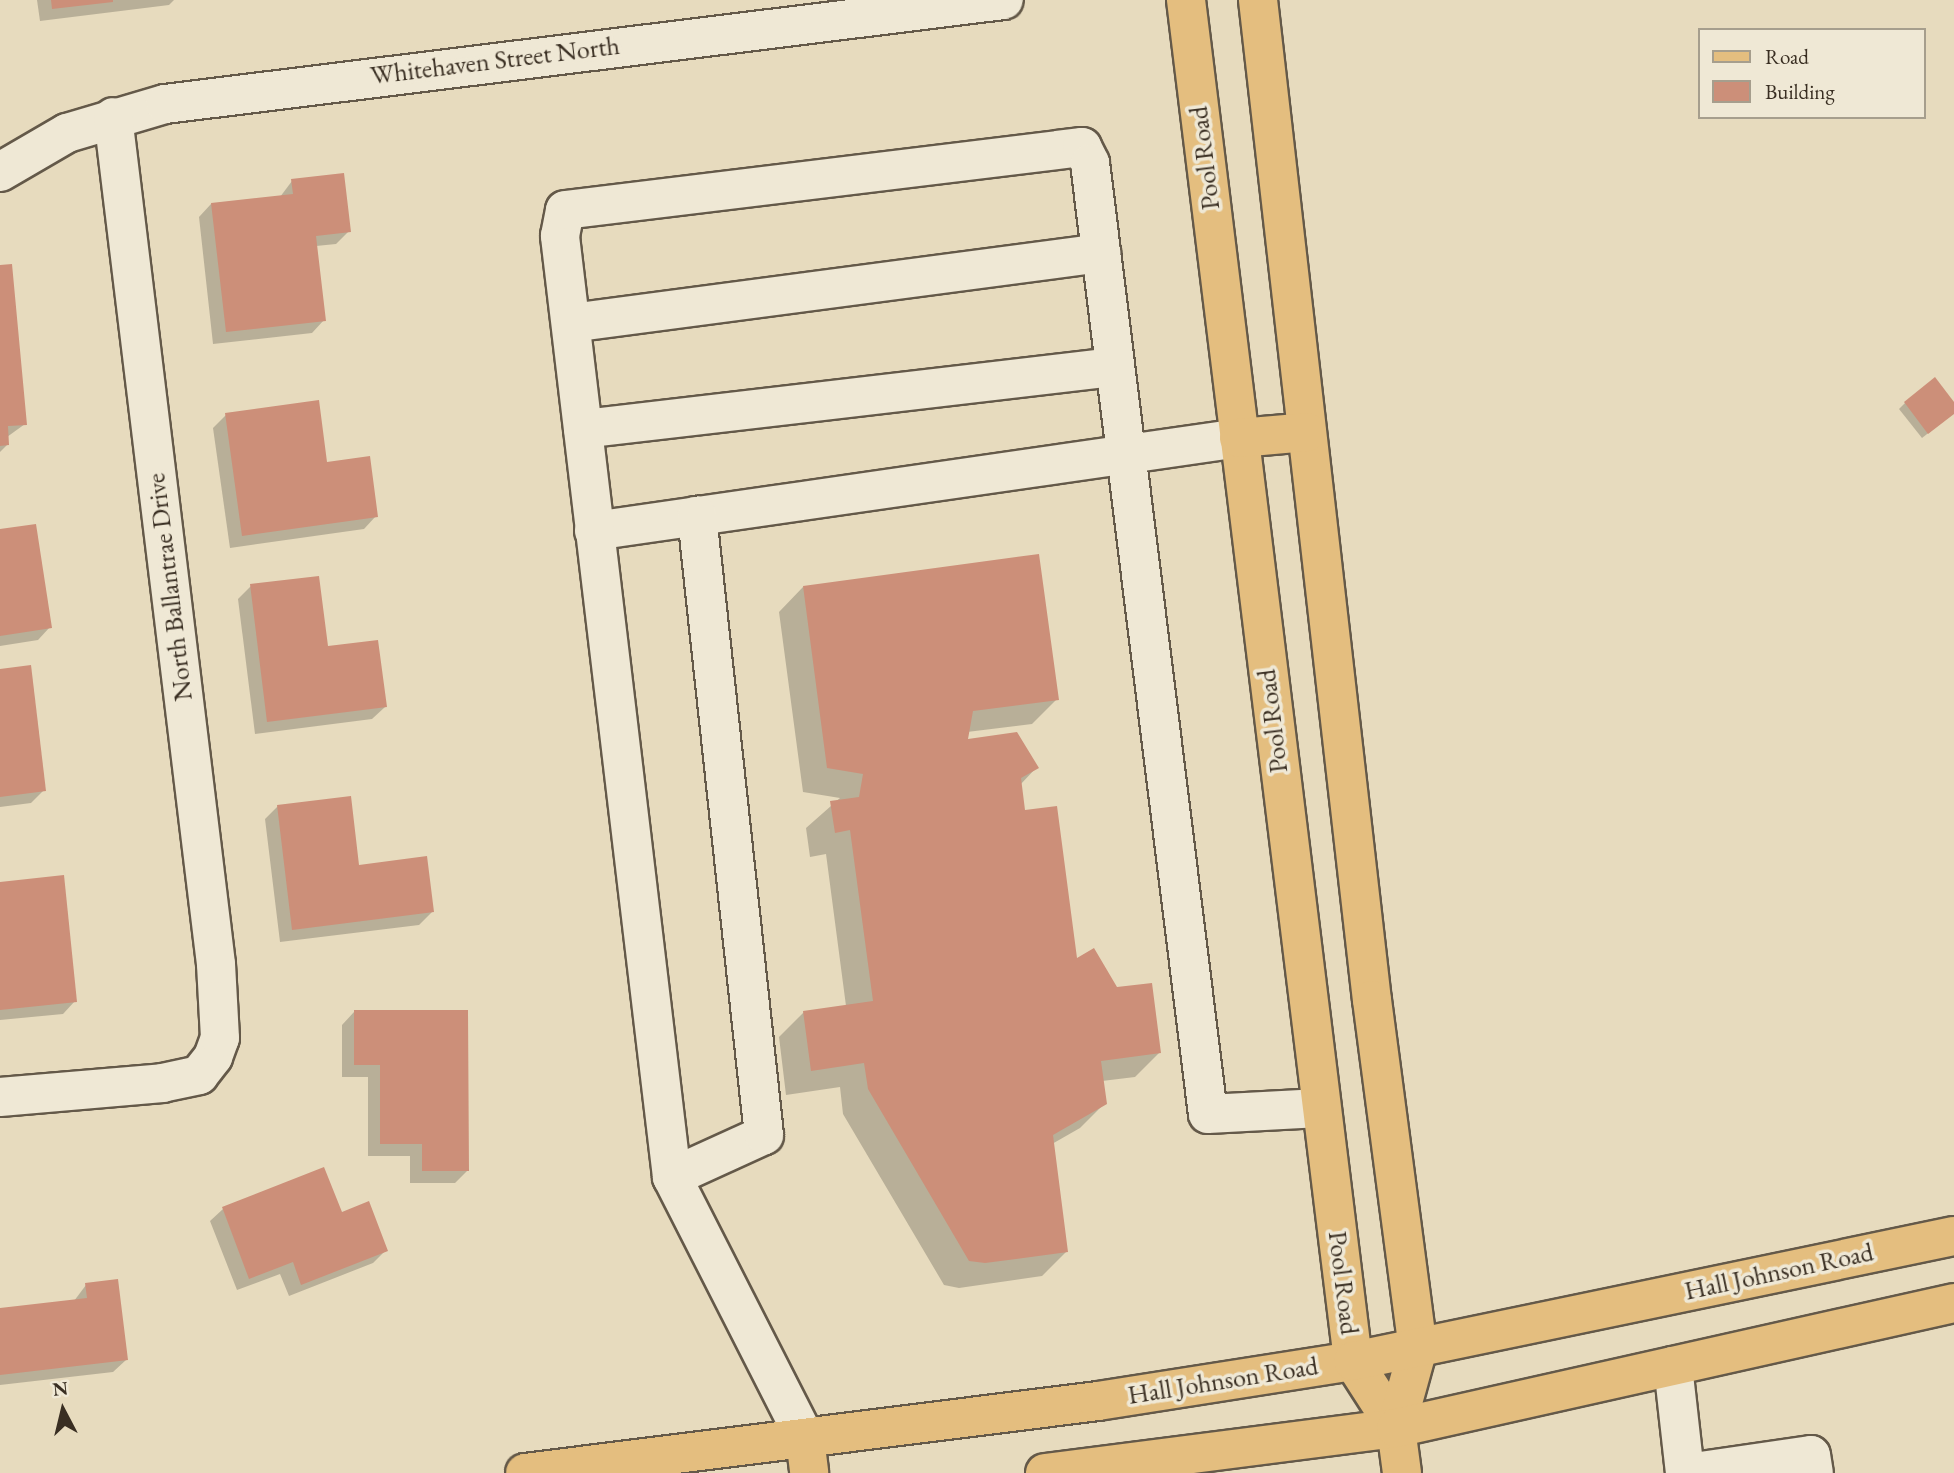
<!DOCTYPE html>
<html>
<head>
<meta charset="utf-8">
<style>
	body { margin:0 }
	#map { position:relative; width:1954px; height:1473px; overflow:hidden; background:#e7dbbe; font-family:"EB Garamond",serif }
	div>[style] { position:absolute }
	[style*='--x'] { left:calc(var(--x)*1px); top:calc(var(--y)*1px); width:calc(var(--w)*1px); rotate:calc(var(--a)*1deg) }
	.shadow>* { inset:0; background:#0003 }
	.building>* { inset:0; background:#cc8f79 }
	.roads { filter:drop-shadow(2px 0 #645949) drop-shadow(-2px 0 #645949) drop-shadow(0 2px #645949) drop-shadow(0 -2px #645949) }
	.minor>* { height:38px; margin:-19px; padding:0 19px; transform-origin:19px; border-radius:19px; background:#efe8d5 }
	.major>* { height:38px; margin:-19px; padding:0 19px; transform-origin:19px; border-radius:19px; background:#e4be7f }
	span { translate:-50% -50%; white-space:nowrap; text-align:center; line-height:1.15; -webkit-text-stroke:7px #efe8d5; paint-order:stroke }
	.street-label { font-size:26px; color:#392e22 }
	.legend { position:absolute; left:1698px; top:28px; width:228px; height:91px; box-sizing:border-box; background:#efe8d5; border:2px solid #a69e8d; margin:0; padding:9px 12px; list-style:none; font-size:21px; color:#392e22 }
	.legend li { display:flex; align-items:center; gap:14px; height:35px }
	.legend b { width:35px; border:2px solid #a69e8d }
	.north { position:absolute; left:28px; top:1375px; width:70px; height:70px; -webkit-text-stroke:5px #efe8d5; paint-order:stroke; rotate:353deg; font-size:19px; font-weight:700; line-height:28px; text-align:center; color:#392e22 }
	.north::after { content:''; display:block; margin:auto; width:24px; height:32px; background:#392e22; clip-path:polygon(50% 0,100% 100%,50% 72%,0 100%) }
</style>
</head>
<body>
<div id="map">
	<div class="shadow">
		<i style="clip-path:polygon(37px 0,174px 0,169px 5px,40px 21px)"></i>
		<i style="clip-path:polygon(292px 181px,349px 231px,336px 244px,316px 246px,324px 320px,312px 333px,213px 344px,199px 217px,211px 204px,280px 197px)"></i>
		<i style="clip-path:polygon(0 267px,25px 424px,7px 437px,8px 444px,0 452px)"></i>
		<i style="clip-path:polygon(1905px 403px,1954px 405px,1954px 413px,1922px 438px,1899px 409px)"></i>
		<i style="clip-path:polygon(226px 415px,326px 464px,376px 516px,364px 529px,230px 548px,213px 428px)"></i>
		<i style="clip-path:polygon(0 531px,50px 627px,38px 640px,0 646px)"></i>
		<i style="clip-path:polygon(251px 586px,326px 648px,385px 707px,372px 719px,255px 734px,238px 599px)"></i>
		<i style="clip-path:polygon(803px 587px,1057px 699px,1032px 724px,967px 732px,966px 741px,1036px 768px,1020px 785px,1024px 812px,1076px 961px,1116px 989px,1160px 1052px,1135px 1077px,1102px 1081px,1105px 1103px,1080px 1128px,1052px 1144px,1067px 1251px,1042px 1276px,959px 1288px,944px 1285px,843px 1114px,840px 1087px,786px 1095px,779px 1037px,804px 1012px,846px 1006px,826px 854px,810px 857px,806px 828px,840px 798px,803px 792px,779px 612px)"></i>
		<i style="clip-path:polygon(0 670px,44px 790px,31px 803px,0 807px)"></i>
		<i style="clip-path:polygon(278px 806px,358px 867px,432px 912px,419px 925px,280px 942px,265px 819px)"></i>
		<i style="clip-path:polygon(0 884px,75px 1001px,63px 1014px,0 1020px)"></i>
		<i style="clip-path:polygon(354px 1012px,468px 1170px,455px 1183px,410px 1183px,410px 1156px,368px 1156px,368px 1077px,342px 1077px,342px 1025px)"></i>
		<i style="clip-path:polygon(323px 1170px,341px 1215px,386px 1250px,373px 1263px,289px 1296px,280px 1274px,237px 1290px,210px 1221px,223px 1209px)"></i>
		<i style="clip-path:polygon(86px 1285px,126px 1360px,113px 1372px,0 1385px,0 1310px,74px 1301px)"></i>
	</div>
	<div class="building">
		<i style="clip-path:polygon(51px 0,113px 0,113px 2px,52px 9px)"></i>
		<i style="clip-path:polygon(344px 173px,351px 232px,316px 236px,326px 321px,226px 332px,211px 203px,293px 194px,291px 179px)"></i>
		<i style="clip-path:polygon(12px 264px,27px 425px,8px 426px,9px 445px,0 446px,0 265px)"></i>
		<i style="clip-path:polygon(1935px 377px,1954px 402px,1954px 414px,1928px 434px,1904px 402px)"></i>
		<i style="clip-path:polygon(319px 400px,327px 462px,370px 456px,378px 517px,242px 536px,225px 413px)"></i>
		<i style="clip-path:polygon(36px 524px,52px 628px,0 636px,0 529px)"></i>
		<i style="clip-path:polygon(1039px 554px,1059px 700px,973px 711px,968px 739px,1017px 732px,1039px 768px,1021px 778px,1025px 810px,1057px 806px,1077px 958px,1094px 948px,1117px 987px,1152px 983px,1161px 1053px,1101px 1061px,1107px 1104px,1053px 1135px,1068px 1252px,985px 1263px,969px 1261px,868px 1089px,864px 1063px,811px 1071px,803px 1011px,873px 1001px,850px 830px,835px 833px,830px 801px,859px 797px,863px 774px,827px 768px,803px 586px)"></i>
		<i style="clip-path:polygon(319px 576px,328px 646px,378px 640px,387px 707px,267px 722px,250px 584px)"></i>
		<i style="clip-path:polygon(31px 665px,46px 791px,0 797px,0 669px)"></i>
		<i style="clip-path:polygon(351px 796px,359px 865px,427px 856px,434px 912px,292px 930px,277px 805px)"></i>
		<i style="clip-path:polygon(64px 875px,77px 1002px,0 1010px,0 882px)"></i>
		<i style="clip-path:polygon(354px 1010px,468px 1010px,469px 1171px,422px 1171px,422px 1144px,380px 1144px,380px 1065px,354px 1065px)"></i>
		<i style="clip-path:polygon(324px 1167px,342px 1212px,369px 1201px,388px 1251px,301px 1285px,293px 1262px,249px 1279px,222px 1207px)"></i>
		<i style="clip-path:polygon(118px 1279px,128px 1360px,0 1375px,0 1308px,87px 1298px,85px 1283px)"></i>
	</div>
	<div class="roads">
		<div class="minor">
			<i style="--x:0;--y:172;--w:78;--a:-30.2"></i>
			<i style="--x:67;--y:133;--w:102;--a:-16.5"></i>
			<i style="--x:165;--y:104;--w:845;--a:-7.07"></i>
			<i style="--x:571;--y:323;--w:535;--a:-7.52"></i>
			<i style="--x:583;--y:429;--w:535;--a:-6.66"></i>
			<i style="--x:594;--y:531;--w:652;--a:-8.2"></i>
			<i style="--x:0;--y:1097;--w:163;--a:-4.9"></i>
			<i style="--x:162;--y:1083;--w:38;--a:-12"></i>
			<i style="--x:199;--y:1075;--w:23;--a:-52"></i>
			<i style="--x:213;--y:1057;--w:20;--a:-70"></i>
			<i style="--x:220;--y:1038;--w:74;--a:-93.1"></i>
			<i style="--x:216;--y:964;--w:853;--a:-96.93"></i>
			<i style="--x:672;--y:1177;--w:101;--a:-24.5"></i>
			<i style="--x:764;--y:1135;--w:623;--a:-96.18"></i>
			<i style="--x:1673;--y:1366;--w:108;--a:83.6"></i>
			<i style="--x:805;--y:1438;--w:293;--a:-117"></i>
			<i style="--x:672;--y:1177;--w:948;--a:-96.79"></i>
			<i style="--x:560;--y:236;--w:26;--a:-79"></i>
			<i style="--x:565;--y:210;--w:521;--a:-6.95"></i>
			<i style="--x:1082;--y:147;--w:18;--a:63"></i>
			<i style="--x:1090;--y:163;--w:958;--a:82.93"></i>
			<i style="--x:1208;--y:1114;--w:112;--a:-3.1"></i>
			<i style="--x:1687;--y:1473;--w:125;--a:-8.3"></i>
			<i style="--x:1811;--y:1455;--w:18;--a:81"></i>
		</div>
		<div class="major">
			<i style="--x:1186;--y:0;--w:1371;--a:83"></i>
			<i style="--x:1353;--y:1361;--w:80;--a:57.3"></i>
			<i style="--x:1258;--y:0;--w:1006;--a:83.5"></i>
			<i style="--x:1372;--y:1000;--w:351;--a:82.5"></i>
			<i style="--x:1418;--y:1348;--w:83;--a:105.4"></i>
			<i style="--x:1396;--y:1428;--w:45;--a:82.4"></i>
			<i style="--x:1239;--y:438;--w:68;--a:-5"></i>
			<i style="--x:805;--y:1438;--w:35;--a:83"></i>
			<i style="--x:525;--y:1473;--w:578;--a:-7.16"></i>
			<i style="--x:1098;--y:1401;--w:258;--a:-8.9"></i>
			<i style="--x:1353;--y:1361;--w:614;--a:-11.75"></i>
			<i style="--x:1045;--y:1473;--w:354;--a:-7.3"></i>
			<i style="--x:1396;--y:1428;--w:572;--a:-12.63"></i>
		</div>
	</div>
	<div class="street-label">
		<span style="left:495px;top:61px;rotate:-7deg">Whitehaven Street North</span>
		<span style="left:1205px;top:158px;rotate:-97deg">Pool Road</span>
		<span style="left:170px;top:587px;rotate:-97deg">North Ballantrae Drive</span>
		<span style="left:1273px;top:721px;rotate:-97deg">Pool Road</span>
		<span style="left:1779px;top:1272px;rotate:-12deg">Hall Johnson Road</span>
		<span style="left:1343px;top:1283px;rotate:83deg">Pool Road</span>
		<span style="left:1223px;top:1381px;rotate:-9deg">Hall Johnson Road</span>
	</div>
	<ul class="legend">
	<li><b style="height:9px;background:#e4be7f"></b>Road</li>
	<li><b style="height:19px;background:#cc8f79"></b>Building</li>
	</ul>
	<div class="north">N</div>
</div>
</body>
</html>
